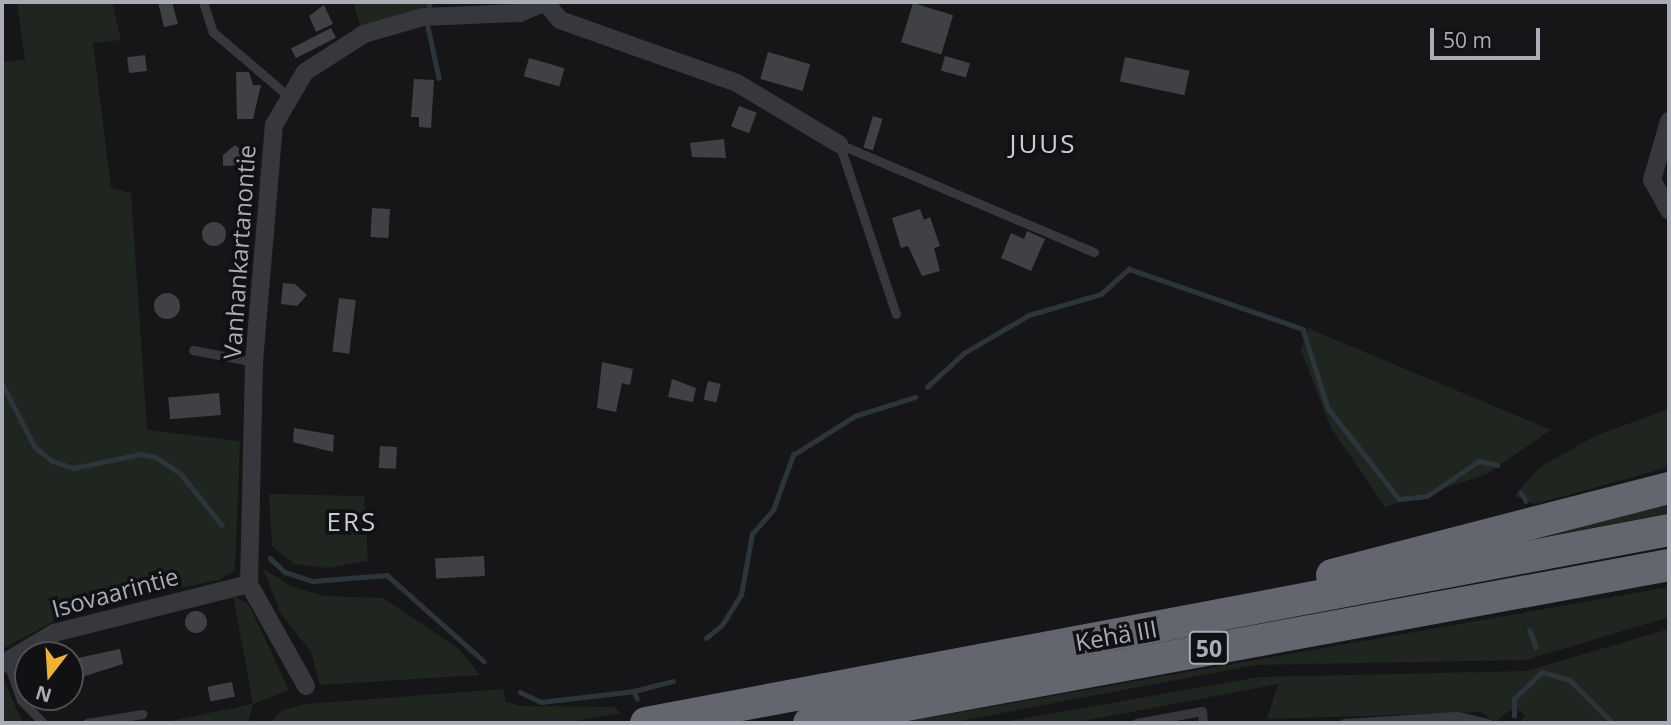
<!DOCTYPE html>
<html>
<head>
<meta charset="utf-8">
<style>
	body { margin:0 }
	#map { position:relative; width:1671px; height:725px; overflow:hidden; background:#161618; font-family:"Open Sans",sans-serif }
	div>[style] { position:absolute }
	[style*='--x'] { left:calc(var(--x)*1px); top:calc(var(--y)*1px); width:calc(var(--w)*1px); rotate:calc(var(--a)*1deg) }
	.green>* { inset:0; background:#1e261f }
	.stream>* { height:4.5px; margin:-2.25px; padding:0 2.25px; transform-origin:2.25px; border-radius:2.25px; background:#2c353c }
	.building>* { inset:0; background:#404145; transform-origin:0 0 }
	.round { border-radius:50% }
	.lane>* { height:9px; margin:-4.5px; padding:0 4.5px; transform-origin:4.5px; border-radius:4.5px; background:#37383d }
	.street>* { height:18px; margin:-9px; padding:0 9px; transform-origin:9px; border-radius:9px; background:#37383d }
	.highway>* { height:32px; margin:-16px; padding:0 16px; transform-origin:16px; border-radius:16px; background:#63666e }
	span { translate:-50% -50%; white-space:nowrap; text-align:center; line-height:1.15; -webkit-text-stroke:7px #111113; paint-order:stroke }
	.shield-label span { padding:2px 5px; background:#111113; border:2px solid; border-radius:5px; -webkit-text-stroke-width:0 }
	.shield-label { font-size:23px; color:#a8adb8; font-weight:700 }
	.street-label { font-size:24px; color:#a8adb8 }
	.neighbourhood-label { font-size:26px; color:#c9ccd4; letter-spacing:2px }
	.frame { position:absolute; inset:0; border:4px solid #a8adb8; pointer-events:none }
	.north { position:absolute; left:14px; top:641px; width:70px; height:70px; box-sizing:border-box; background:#111113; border:2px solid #4d4f55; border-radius:50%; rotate:197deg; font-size:19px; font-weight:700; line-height:28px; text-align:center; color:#a8adb8 }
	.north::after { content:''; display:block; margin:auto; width:24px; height:32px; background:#f2b134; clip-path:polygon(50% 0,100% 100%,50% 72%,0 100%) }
	.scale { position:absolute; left:1430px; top:28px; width:110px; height:32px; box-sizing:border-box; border:4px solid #a8adb8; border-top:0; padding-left:9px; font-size:21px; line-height:24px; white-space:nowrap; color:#a8adb8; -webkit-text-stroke:5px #111113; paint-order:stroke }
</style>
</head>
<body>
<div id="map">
	<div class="green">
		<i style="clip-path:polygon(17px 2px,112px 2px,121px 40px,93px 43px,111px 188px,131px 193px,147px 430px,240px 441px,235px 570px,219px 580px,77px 609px,2px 649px,2px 62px,25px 60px)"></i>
		<i style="clip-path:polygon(353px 2px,441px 2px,361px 28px)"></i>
		<i style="clip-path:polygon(1308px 328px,1319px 333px,1551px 430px,1485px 475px,1385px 507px,1331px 428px,1301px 351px)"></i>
		<i style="clip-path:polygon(1669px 409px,1669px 467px,1535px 504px,1514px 496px,1540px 467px,1597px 435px)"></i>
		<i style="clip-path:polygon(269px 494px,364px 496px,368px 561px,328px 568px,294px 564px,272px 546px)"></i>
		<i style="clip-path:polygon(1669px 497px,1669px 513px,1448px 556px)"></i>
		<i style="clip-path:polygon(263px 568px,290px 586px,324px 596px,383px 598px,459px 649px,480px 675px,320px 685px,311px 652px,281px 614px)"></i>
		<i style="clip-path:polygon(1669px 587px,1669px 617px,1526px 660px,1256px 665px,949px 723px,899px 723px)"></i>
		<i style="clip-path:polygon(233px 595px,249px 605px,289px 690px,253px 704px,248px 723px,161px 723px,253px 704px)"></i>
		<i style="clip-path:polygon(1669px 629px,1669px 723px,1520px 723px,1525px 716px,1514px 707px,1495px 722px,1481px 712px,1267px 719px,1278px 684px,1073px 723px,998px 723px,1259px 677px,1526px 671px)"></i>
		<i style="clip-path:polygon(2px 677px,23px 723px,2px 723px)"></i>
		<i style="clip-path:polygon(503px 689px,506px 702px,520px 706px,614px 707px,621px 713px,565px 723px,269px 723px,283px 710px,306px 704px)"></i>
	</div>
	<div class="stream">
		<i style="--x:429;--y:6;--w:4;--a:-90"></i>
		<i style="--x:428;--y:27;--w:52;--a:77.8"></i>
		<i style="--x:2;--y:383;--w:72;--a:62.7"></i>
		<i style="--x:35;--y:447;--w:22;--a:39"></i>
		<i style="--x:52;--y:461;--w:22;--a:18"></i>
		<i style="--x:73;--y:468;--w:69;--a:-11.6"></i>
		<i style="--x:141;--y:454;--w:15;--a:11"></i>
		<i style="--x:156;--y:457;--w:30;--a:34"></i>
		<i style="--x:181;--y:474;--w:65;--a:51.2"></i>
		<i style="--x:927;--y:387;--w:50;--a:-42.6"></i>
		<i style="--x:964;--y:353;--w:75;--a:-30.3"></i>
		<i style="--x:1029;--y:315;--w:75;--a:-16.3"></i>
		<i style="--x:1101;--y:294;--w:38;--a:-42"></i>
		<i style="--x:1129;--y:269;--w:184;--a:19"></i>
		<i style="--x:1303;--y:329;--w:83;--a:72.4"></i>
		<i style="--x:1328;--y:408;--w:115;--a:52"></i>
		<i style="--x:1399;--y:499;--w:28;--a:-6"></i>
		<i style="--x:1427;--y:496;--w:63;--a:-33.9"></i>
		<i style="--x:1479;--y:461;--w:19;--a:12"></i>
		<i style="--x:1521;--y:492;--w:10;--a:61"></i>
		<i style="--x:270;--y:558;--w:21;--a:43"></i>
		<i style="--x:285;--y:572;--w:29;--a:18"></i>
		<i style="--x:313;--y:581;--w:74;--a:-4.6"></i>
		<i style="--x:387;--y:575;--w:130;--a:41.6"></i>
		<i style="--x:1530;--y:630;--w:18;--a:71"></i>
		<i style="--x:706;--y:638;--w:21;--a:-39"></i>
		<i style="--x:722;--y:625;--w:36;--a:-58"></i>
		<i style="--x:741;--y:595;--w:62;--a:-79.8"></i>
		<i style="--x:752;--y:534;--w:32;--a:-49"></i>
		<i style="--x:773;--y:510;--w:59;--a:-70"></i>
		<i style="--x:793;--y:455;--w:73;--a:-32.2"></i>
		<i style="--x:855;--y:416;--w:63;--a:-17.6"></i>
		<i style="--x:634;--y:691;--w:40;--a:-14.4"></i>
		<i style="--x:520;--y:692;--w:23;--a:25"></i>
		<i style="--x:541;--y:702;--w:94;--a:-6.7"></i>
		<i style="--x:634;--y:691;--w:8;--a:67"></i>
		<i style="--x:1514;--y:716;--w:17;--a:-90"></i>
		<i style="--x:1514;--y:699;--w:39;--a:-44"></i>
		<i style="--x:1542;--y:672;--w:29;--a:16"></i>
		<i style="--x:1570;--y:680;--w:61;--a:45"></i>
	</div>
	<div class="building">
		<i style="clip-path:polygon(158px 2px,172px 2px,178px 24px,164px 27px)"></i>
		<i style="left:913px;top:3px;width:42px;height:41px;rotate:17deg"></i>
		<i style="clip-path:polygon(324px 5px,333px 24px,316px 32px,309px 16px)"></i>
		<i style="left:331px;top:28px;width:11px;height:45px;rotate:63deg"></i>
		<i style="left:768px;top:52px;width:44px;height:28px;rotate:16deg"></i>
		<i style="left:145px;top:55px;width:16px;height:18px;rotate:83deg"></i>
		<i style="left:945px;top:56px;width:26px;height:15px;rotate:16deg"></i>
		<i style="left:1125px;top:57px;width:66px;height:25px;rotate:12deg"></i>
		<i style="left:529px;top:58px;width:37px;height:19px;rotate:16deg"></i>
		<i style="clip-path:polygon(236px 72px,249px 72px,253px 85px,261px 85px,253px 119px,237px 119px)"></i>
		<i style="clip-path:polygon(414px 79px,434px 80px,431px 128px,419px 127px,419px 117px,411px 117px)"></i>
		<i style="left:739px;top:106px;width:19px;height:22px;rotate:21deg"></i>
		<i style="left:873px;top:116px;width:10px;height:33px;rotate:17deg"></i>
		<i style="clip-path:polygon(724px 139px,726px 158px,692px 157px,690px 143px)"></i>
		<i style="clip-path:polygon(235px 145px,244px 152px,245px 165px,223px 166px,223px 155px)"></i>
		<i style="left:372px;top:208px;width:18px;height:29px;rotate:3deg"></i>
		<i style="clip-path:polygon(920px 209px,924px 220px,930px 217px,940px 246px,934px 248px,940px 271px,922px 276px,908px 246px,901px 248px,892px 218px)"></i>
		<i class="round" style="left:202px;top:222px;width:24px;height:24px"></i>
		<i style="clip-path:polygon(1027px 231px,1045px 239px,1031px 271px,1001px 258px,1011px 233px,1024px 239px)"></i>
		<i style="clip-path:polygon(283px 283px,295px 284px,307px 295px,297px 306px,281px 304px)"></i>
		<i class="round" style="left:154px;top:293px;width:26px;height:26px"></i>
		<i style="left:339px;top:298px;width:17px;height:54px;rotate:7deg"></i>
		<i style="clip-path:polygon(602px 362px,633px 369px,630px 385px,622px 383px,616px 412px,597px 408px)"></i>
		<i style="clip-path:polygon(672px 379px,696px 388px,693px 402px,668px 397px)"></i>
		<i style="left:708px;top:381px;width:13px;height:19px;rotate:13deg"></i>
		<i style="left:219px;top:393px;width:22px;height:51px;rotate:85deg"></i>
		<i style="clip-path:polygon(294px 428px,334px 435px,333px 452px,293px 442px)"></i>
		<i style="left:380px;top:446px;width:17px;height:22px;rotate:3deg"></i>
		<i style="left:484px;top:556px;width:20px;height:49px;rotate:87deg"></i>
		<i class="round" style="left:185px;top:611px;width:22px;height:22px"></i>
		<i style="clip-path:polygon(120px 649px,123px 664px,82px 677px,78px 658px)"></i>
		<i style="left:232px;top:682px;width:15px;height:25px;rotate:79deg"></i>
	</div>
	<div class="lane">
		<i style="--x:203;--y:2;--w:32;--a:72"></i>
		<i style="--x:213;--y:32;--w:97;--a:40.4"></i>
		<i style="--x:839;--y:144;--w:277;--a:23"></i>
		<i style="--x:840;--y:146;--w:177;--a:71.6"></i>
		<i style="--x:193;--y:350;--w:62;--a:11.1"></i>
		<i style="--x:7;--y:661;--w:41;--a:70.3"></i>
		<i style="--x:21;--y:700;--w:32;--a:46"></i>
		<i style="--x:87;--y:723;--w:56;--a:-9.3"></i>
		<i style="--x:1136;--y:723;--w:67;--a:-10.3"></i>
		<i style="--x:1202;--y:711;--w:12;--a:85"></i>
		<i style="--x:1344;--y:723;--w:113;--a:-3.5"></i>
		<i style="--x:1457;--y:716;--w:32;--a:13"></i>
	</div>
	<div class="street">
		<i style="--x:545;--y:2;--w:23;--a:50"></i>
		<i style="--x:560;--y:20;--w:188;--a:19.6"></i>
		<i style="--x:737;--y:83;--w:119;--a:30.9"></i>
		<i style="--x:1669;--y:121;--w:61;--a:106.1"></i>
		<i style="--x:1652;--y:180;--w:35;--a:61"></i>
		<i style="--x:2;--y:664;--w:61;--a:-30.8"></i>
		<i style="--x:54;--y:633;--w:201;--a:-14.1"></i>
		<i style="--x:306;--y:686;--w:117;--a:-119.2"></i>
		<i style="--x:249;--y:584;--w:222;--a:-88.7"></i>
		<i style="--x:254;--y:362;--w:238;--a:-85.2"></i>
		<i style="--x:274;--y:125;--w:61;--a:-59.7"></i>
		<i style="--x:305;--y:72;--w:70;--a:-32.8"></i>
		<i style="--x:364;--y:34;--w:61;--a:-16.1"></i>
		<i style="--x:423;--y:17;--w:97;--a:-2.4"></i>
		<i style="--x:520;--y:13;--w:28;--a:-23"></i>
	</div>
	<div class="highway">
		<i style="--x:1332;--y:575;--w:348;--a:-14.5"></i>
		<i style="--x:646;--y:723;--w:1041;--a:-10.68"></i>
		<i style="--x:809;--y:723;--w:874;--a:-10.41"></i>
	</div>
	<div class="shield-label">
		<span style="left:1209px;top:648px">50</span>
	</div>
	<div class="street-label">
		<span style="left:239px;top:252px;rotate:-86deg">Vanhankartanontie</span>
		<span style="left:115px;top:592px;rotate:-15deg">Isovaarintie</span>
		<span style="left:1116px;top:635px;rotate:-10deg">Kehä III</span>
	</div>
	<div class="neighbourhood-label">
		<span style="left:1043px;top:144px">JUUS</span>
		<span style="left:352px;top:522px">ERS</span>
	</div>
	<div class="frame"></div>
	<div class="north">N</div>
	<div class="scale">50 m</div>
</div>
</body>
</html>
